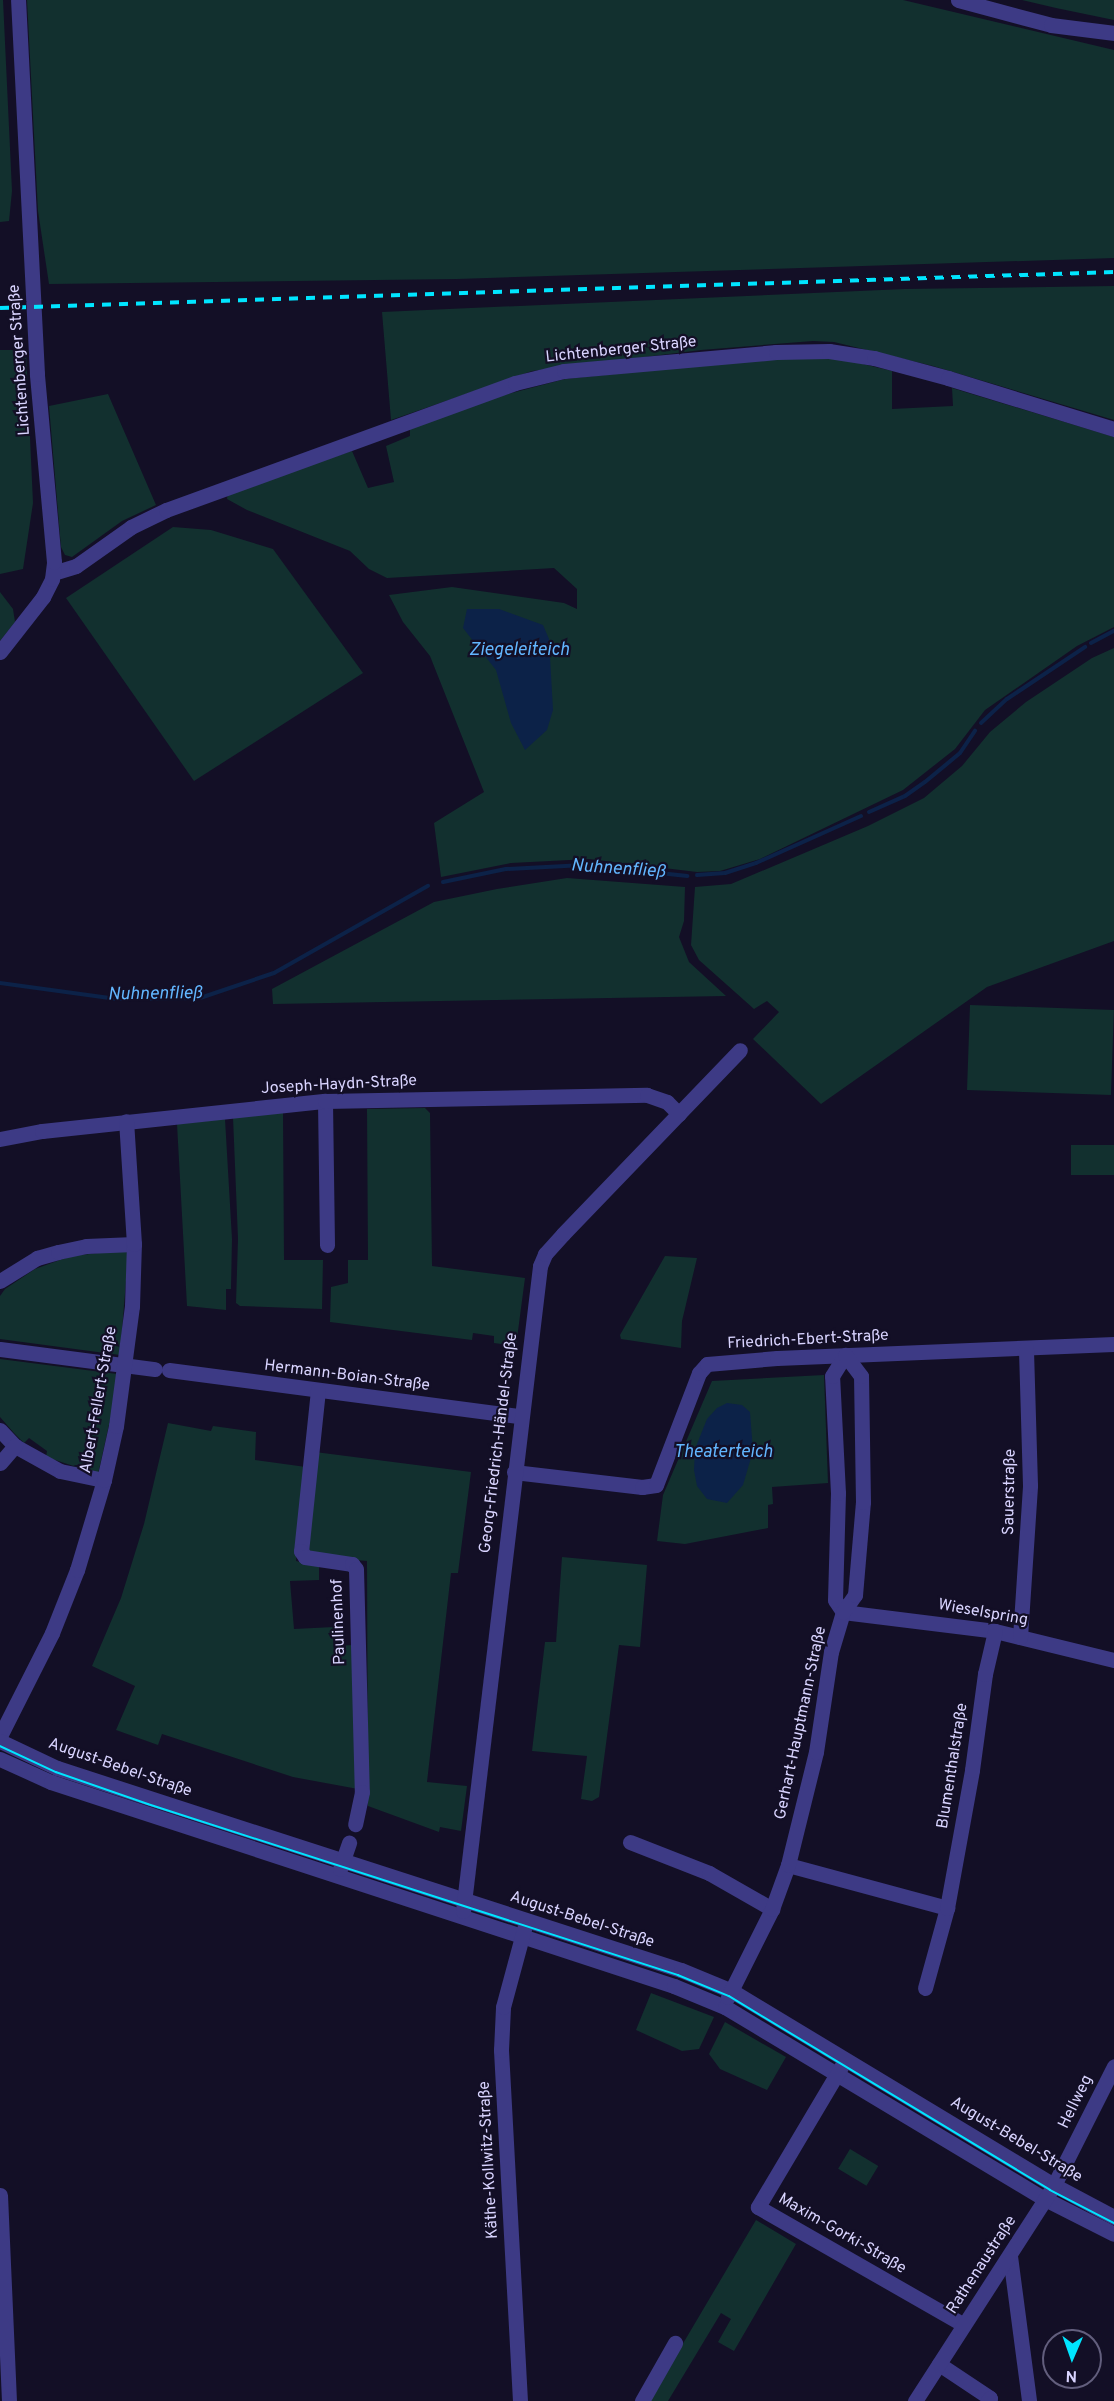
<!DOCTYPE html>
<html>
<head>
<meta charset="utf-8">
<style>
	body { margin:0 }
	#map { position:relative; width:1114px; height:2401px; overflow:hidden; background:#130f26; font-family:Overpass,sans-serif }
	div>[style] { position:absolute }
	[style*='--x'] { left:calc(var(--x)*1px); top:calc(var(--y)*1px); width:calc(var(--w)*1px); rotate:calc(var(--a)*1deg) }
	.green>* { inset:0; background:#12302f; transform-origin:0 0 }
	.water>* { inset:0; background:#0c2248 }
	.stream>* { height:4px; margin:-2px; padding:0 2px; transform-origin:2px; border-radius:2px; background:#0c2248 }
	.minor>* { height:15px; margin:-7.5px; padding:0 7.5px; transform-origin:7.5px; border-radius:7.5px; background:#3d3a85 }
	.tram>* { height:1.5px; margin:-0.75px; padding:0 0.75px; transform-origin:0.75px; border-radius:0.75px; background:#00e5ff }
	.rail>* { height:4px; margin-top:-2px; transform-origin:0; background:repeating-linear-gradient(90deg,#00e5ff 0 9px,transparent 0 17px) }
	span { translate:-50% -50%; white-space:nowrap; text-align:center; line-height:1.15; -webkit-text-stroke:4.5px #130f26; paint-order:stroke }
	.street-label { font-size:16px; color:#d9d4ff }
	.water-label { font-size:18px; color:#62b6ff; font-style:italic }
	.north { position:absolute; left:1042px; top:2329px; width:60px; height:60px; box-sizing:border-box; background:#130f26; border:2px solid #625e7d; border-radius:50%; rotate:182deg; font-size:16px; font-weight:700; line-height:24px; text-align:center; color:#d9d4ff }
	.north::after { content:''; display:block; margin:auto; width:21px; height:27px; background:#00e5ff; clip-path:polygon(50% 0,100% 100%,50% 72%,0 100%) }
</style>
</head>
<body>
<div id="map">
	<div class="green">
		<i style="clip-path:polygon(0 0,3px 0,12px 191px,9px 221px,0 222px)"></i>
		<i style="clip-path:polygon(27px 0,903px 0,1114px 50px,1114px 258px,457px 279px,49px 284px,38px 211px)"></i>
		<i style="clip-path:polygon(1022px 0,1114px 0,1114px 20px,1056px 8px)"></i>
		<i style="clip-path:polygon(1114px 286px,1114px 420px,933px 366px,834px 342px,813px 341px,701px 350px,532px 371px,391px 420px,382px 312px,905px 289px)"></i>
		<i style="clip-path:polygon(0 350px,26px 350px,33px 503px,23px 569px,0 574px)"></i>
		<i style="clip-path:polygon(774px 358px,842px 359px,892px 371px,892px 409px,953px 406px,952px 388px,1114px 437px,1114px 627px,1077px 646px,985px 710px,955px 749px,903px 790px,760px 859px,720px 871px,697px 872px,589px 859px,511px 863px,441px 877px,434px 823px,484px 792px,430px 656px,403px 622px,389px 595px,452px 587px,564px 603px,577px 609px,577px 589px,554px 568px,387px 578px,369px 569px,350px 551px,247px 510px,227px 499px,228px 492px,352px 451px,368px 488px,394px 482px,386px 446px,410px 436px,410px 427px,504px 395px,565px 379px)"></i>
		<i style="clip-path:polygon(108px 394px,156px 505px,122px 521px,72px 557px,65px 555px,61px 547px,49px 406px)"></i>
		<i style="clip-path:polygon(173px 527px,211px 530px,273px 549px,363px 673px,194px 781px,66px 598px)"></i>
		<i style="clip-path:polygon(0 592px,13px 609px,15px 622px,0 641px)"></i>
		<i style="clip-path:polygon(1114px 648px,1114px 941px,987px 987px,821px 1104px,753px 1039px,779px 1012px,767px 1001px,754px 1009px,699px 960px,691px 945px,695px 887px,731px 884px,868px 826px,924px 798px,962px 766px,990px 732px,1026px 702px,1092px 658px)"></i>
		<i style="clip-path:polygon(567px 878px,685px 887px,684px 921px,679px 937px,689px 962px,726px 996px,273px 1004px,272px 989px,434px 902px,497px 889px)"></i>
		<i style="left:970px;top:1005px;width:144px;height:85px;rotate:2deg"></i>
		<i style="clip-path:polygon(425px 1108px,430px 1113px,432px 1266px,525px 1278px,516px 1346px,494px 1343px,494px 1336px,473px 1333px,472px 1340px,330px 1322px,331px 1287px,348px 1283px,348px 1260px,368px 1260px,367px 1109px)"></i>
		<i style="clip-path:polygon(283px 1112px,284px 1260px,323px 1260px,322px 1309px,240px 1306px,236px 1303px,238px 1239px,233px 1117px)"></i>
		<i style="clip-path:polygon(225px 1119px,232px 1239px,231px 1289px,226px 1289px,226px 1310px,187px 1306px,177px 1124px)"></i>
		<i style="left:1114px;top:1145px;width:30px;height:43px;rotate:90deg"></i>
		<i style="clip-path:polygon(126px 1250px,128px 1256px,120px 1355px,0 1339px,0 1296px,5px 1289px,35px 1269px,71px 1256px)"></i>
		<i style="clip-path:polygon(665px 1256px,697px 1258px,682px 1321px,681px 1348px,621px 1339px,620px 1335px)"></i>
		<i style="clip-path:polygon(0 1359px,117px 1374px,119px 1380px,98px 1474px,46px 1457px,47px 1451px,29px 1438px,24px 1443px,14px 1433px,0 1417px)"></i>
		<i style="clip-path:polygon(824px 1375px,828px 1483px,772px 1487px,773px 1504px,768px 1505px,768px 1528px,685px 1544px,657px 1541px,663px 1495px,712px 1381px)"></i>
		<i style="clip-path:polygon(168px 1423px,211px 1431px,213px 1426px,256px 1432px,255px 1460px,306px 1467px,296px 1561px,319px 1566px,319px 1580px,290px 1581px,294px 1629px,334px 1627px,336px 1646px,353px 1645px,358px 1789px,293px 1777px,162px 1734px,158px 1745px,116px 1730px,135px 1686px,92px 1666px,121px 1598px,144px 1524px)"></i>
		<i style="clip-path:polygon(315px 1452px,471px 1472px,458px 1573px,451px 1573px,427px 1782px,467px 1786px,461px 1831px,440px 1827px,439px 1832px,368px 1806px,367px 1561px,309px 1556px,304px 1550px)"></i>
		<i style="clip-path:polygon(562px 1557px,647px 1565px,640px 1647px,619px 1645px,599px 1797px,592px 1801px,581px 1799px,587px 1756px,532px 1751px,545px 1642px,556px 1642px)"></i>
		<i style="clip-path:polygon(651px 1993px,714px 2017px,699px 2049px,682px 2051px,636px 2030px)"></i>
		<i style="clip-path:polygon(725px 2022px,786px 2057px,767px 2090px,720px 2069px,709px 2054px)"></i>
		<i style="left:850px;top:2149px;width:33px;height:23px;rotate:31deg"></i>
		<i style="clip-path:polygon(756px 2220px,796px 2244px,734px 2351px,718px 2342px,731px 2319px,721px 2313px,668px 2401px,649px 2401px)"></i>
	</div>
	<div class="water">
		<i style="clip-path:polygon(467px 609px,499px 609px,543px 625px,549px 639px,553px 710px,547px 730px,525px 750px,511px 723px,496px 670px,463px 628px)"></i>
		<i style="clip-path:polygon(727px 1403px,742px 1405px,750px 1412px,753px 1451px,743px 1485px,727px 1503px,707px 1499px,697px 1486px,694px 1470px,695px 1449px,707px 1419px,717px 1408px)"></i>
	</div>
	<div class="stream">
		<i style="--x:1091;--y:643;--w:26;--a:-28"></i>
		<i style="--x:981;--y:723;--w:35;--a:-43"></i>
		<i style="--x:1007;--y:699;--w:94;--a:-33.7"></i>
		<i style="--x:869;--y:812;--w:39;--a:-24"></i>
		<i style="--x:905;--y:796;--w:24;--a:-35"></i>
		<i style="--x:925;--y:782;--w:45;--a:-39.6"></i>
		<i style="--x:960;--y:753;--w:27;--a:-56"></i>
		<i style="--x:697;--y:875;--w:28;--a:-4"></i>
		<i style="--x:725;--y:873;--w:33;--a:-18"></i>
		<i style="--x:756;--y:863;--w:115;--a:-24.1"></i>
		<i style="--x:443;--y:882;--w:64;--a:-11.7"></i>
		<i style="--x:506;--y:869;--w:78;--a:-2.9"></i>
		<i style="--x:584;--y:865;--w:104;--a:6.1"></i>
		<i style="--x:0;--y:983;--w:118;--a:7.8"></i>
		<i style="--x:117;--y:999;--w:83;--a:-0.7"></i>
		<i style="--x:200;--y:998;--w:78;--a:-18.7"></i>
		<i style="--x:274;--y:973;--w:177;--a:-29.5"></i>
	</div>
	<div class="minor">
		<i style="--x:958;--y:0;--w:96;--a:15"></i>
		<i style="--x:1051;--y:25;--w:64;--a:7.2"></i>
		<i style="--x:53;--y:573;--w:24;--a:-17"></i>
		<i style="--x:76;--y:566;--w:67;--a:-35.3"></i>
		<i style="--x:131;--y:527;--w:39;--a:-26"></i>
		<i style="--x:166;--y:510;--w:371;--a:-20"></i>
		<i style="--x:515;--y:383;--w:50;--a:-13.8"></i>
		<i style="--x:564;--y:371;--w:213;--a:-5.1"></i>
		<i style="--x:776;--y:352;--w:53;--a:-1.1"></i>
		<i style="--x:829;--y:351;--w:46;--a:8.8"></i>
		<i style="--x:874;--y:358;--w:77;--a:15.1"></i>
		<i style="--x:948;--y:378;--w:174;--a:17.1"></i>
		<i style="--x:0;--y:652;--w:70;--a:-52"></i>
		<i style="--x:43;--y:597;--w:20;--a:-63"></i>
		<i style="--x:52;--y:579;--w:17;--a:-83"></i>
		<i style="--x:54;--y:562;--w:189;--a:-95.2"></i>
		<i style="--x:37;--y:374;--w:374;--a:-92.9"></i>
		<i style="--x:325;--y:1101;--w:144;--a:89.2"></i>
		<i style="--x:0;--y:1139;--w:43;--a:-10.8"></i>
		<i style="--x:42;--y:1131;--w:285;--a:-6.1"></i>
		<i style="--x:325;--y:1101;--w:322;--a:-1.1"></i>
		<i style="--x:647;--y:1095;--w:21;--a:19"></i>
		<i style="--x:667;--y:1102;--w:17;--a:45"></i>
		<i style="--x:0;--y:1281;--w:44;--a:-31.9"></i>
		<i style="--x:37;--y:1258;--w:22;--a:-16"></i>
		<i style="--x:58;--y:1252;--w:29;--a:-12"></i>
		<i style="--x:86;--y:1246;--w:48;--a:-2.4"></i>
		<i style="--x:0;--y:1349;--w:156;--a:7.4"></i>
		<i style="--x:169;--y:1370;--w:354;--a:7.5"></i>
		<i style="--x:318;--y:1390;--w:162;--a:96"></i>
		<i style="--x:301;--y:1551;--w:7;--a:56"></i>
		<i style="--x:305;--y:1557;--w:48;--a:8.5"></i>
		<i style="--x:352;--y:1564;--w:6;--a:51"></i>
		<i style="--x:356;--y:1569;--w:223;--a:88.5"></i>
		<i style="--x:362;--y:1792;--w:33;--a:102"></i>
		<i style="--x:0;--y:1430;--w:22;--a:47"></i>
		<i style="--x:15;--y:1446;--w:51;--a:29.1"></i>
		<i style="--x:60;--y:1471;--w:45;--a:11.6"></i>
		<i style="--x:0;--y:1463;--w:23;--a:-49"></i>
		<i style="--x:514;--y:1472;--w:129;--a:6.7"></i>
		<i style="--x:642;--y:1487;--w:14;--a:-8"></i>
		<i style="--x:656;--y:1485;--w:120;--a:-69"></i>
		<i style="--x:699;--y:1373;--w:12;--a:-48"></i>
		<i style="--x:707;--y:1364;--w:70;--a:-4.9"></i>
		<i style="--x:777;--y:1358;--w:337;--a:-2.4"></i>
		<i style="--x:843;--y:1612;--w:153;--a:7.1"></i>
		<i style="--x:995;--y:1631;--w:122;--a:13.7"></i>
		<i style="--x:843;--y:1612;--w:14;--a:-124"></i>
		<i style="--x:835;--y:1600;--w:107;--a:-88.4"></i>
		<i style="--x:838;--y:1493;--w:117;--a:-92.9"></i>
		<i style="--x:832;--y:1376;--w:25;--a:-58"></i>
		<i style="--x:1020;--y:1637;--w:152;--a:-86.2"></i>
		<i style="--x:1030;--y:1485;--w:137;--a:-91.7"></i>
		<i style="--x:0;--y:1736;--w:115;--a:-63.2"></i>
		<i style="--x:52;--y:1633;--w:68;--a:-68.4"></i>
		<i style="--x:77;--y:1570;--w:94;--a:-73.3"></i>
		<i style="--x:104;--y:1480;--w:55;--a:-77.5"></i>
		<i style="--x:116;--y:1426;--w:121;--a:-82.4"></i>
		<i style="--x:132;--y:1306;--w:62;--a:-88.2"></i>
		<i style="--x:134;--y:1244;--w:123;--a:-93.7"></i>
		<i style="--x:0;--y:1741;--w:63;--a:25.3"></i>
		<i style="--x:57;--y:1768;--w:656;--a:17.94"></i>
		<i style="--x:681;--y:1970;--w:55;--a:22.4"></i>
		<i style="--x:732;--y:1991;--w:376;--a:31.1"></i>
		<i style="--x:1054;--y:2185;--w:68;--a:28.1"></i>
		<i style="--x:0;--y:1759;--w:56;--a:24.3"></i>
		<i style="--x:51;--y:1782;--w:656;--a:18.13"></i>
		<i style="--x:674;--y:1986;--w:55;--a:22.4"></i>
		<i style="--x:725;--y:2007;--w:373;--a:31"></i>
		<i style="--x:1045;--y:2199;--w:77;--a:26.9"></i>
		<i style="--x:630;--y:1842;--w:85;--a:21.4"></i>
		<i style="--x:709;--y:1873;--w:73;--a:29.7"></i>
		<i style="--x:788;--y:1865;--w:165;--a:15.1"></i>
		<i style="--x:340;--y:1869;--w:28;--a:-71"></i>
		<i style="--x:463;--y:1911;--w:650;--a:-83.19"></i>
		<i style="--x:540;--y:1266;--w:13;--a:-67"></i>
		<i style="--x:545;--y:1254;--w:27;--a:-48"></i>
		<i style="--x:563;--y:1234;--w:255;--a:-46.1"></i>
		<i style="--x:925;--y:1988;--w:83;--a:-74.6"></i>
		<i style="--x:947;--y:1908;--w:140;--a:-79.7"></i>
		<i style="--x:972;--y:1770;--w:97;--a:-82.3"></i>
		<i style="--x:985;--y:1674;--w:44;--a:-76.9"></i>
		<i style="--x:728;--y:1997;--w:98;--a:-63.4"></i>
		<i style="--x:772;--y:1909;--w:47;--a:-70"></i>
		<i style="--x:788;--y:1865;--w:116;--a:-76.1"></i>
		<i style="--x:816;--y:1752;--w:101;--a:-81.5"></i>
		<i style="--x:831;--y:1652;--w:42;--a:-73.3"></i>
		<i style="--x:843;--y:1612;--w:21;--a:-55"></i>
		<i style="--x:855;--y:1595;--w:93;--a:-85.1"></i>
		<i style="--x:863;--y:1502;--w:126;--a:-90.9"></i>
		<i style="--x:861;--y:1376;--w:26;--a:-127"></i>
		<i style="--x:841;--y:2067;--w:163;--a:120.7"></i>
		<i style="--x:758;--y:2207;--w:237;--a:29.8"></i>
		<i style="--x:0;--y:2195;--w:206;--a:87.5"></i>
		<i style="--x:1010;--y:2256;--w:146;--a:82.5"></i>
		<i style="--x:939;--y:2364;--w:61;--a:33.7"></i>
		<i style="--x:990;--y:2398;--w:4;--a:124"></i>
		<i style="--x:520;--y:2401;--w:352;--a:-93.1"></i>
		<i style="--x:501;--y:2050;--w:43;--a:-87.3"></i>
		<i style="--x:503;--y:2007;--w:81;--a:-74.9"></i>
		<i style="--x:642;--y:2401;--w:67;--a:-60.4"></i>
		<i style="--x:915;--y:2401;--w:257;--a:-57.2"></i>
		<i style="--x:1054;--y:2185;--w:133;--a:-63.2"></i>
	</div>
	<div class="tram">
		<i style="--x:0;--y:1746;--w:62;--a:24.9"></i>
		<i style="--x:56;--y:1772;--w:97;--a:19.2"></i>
		<i style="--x:148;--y:1804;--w:557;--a:17.88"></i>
		<i style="--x:678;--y:1975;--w:55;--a:22.4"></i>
		<i style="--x:729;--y:1996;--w:375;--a:31.1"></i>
		<i style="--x:1050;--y:2190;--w:72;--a:27.3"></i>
	</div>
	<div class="rail">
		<i style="--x:0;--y:308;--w:1115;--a:-1.85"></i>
	</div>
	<div class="street-label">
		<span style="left:621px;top:350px;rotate:-6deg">Lichtenberger Straße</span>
		<span style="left:20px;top:360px;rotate:-94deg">Lichtenberger Straße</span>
		<span style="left:339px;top:1085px;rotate:-3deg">Joseph-Haydn-Straße</span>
		<span style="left:808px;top:1340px;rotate:-3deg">Friedrich-Ebert-Straße</span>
		<span style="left:347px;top:1376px;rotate:7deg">Hermann-Boian-Straße</span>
		<span style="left:99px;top:1400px;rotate:-80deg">Albert-Fellert-Straße</span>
		<span style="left:499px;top:1443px;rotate:-83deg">Georg-Friedrich-Händel-Straße</span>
		<span style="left:1010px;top:1492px;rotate:-89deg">Sauerstraße</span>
		<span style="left:983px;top:1613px;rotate:10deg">Wieselspring</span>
		<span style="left:339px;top:1622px;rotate:-92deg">Paulinenhof</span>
		<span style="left:801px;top:1723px;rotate:-78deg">Gerhart-Hauptmann-Straße</span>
		<span style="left:953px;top:1766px;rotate:-81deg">Blumenthalstraße</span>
		<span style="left:120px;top:1768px;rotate:19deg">August-Bebel-Straße</span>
		<span style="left:582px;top:1920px;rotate:18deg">August-Bebel-Straße</span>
		<span style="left:1076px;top:2102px;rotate:-64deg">Hellweg</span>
		<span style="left:1016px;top:2140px;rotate:31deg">August-Bebel-Straße</span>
		<span style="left:489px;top:2160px;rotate:-93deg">Käthe-Kollwitz-Straße</span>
		<span style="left:842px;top:2234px;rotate:30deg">Maxim-Gorki-Straße</span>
		<span style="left:982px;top:2265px;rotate:-57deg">Rathenaustraße</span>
	</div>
	<div class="water-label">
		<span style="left:519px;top:651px">Ziegeleiteich</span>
		<span style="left:618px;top:870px;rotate:4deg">Nuhnenfließ</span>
		<span style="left:155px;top:995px;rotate:-1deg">Nuhnenfließ</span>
		<span style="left:723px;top:1453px">Theaterteich</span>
	</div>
	<div class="north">N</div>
</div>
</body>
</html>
